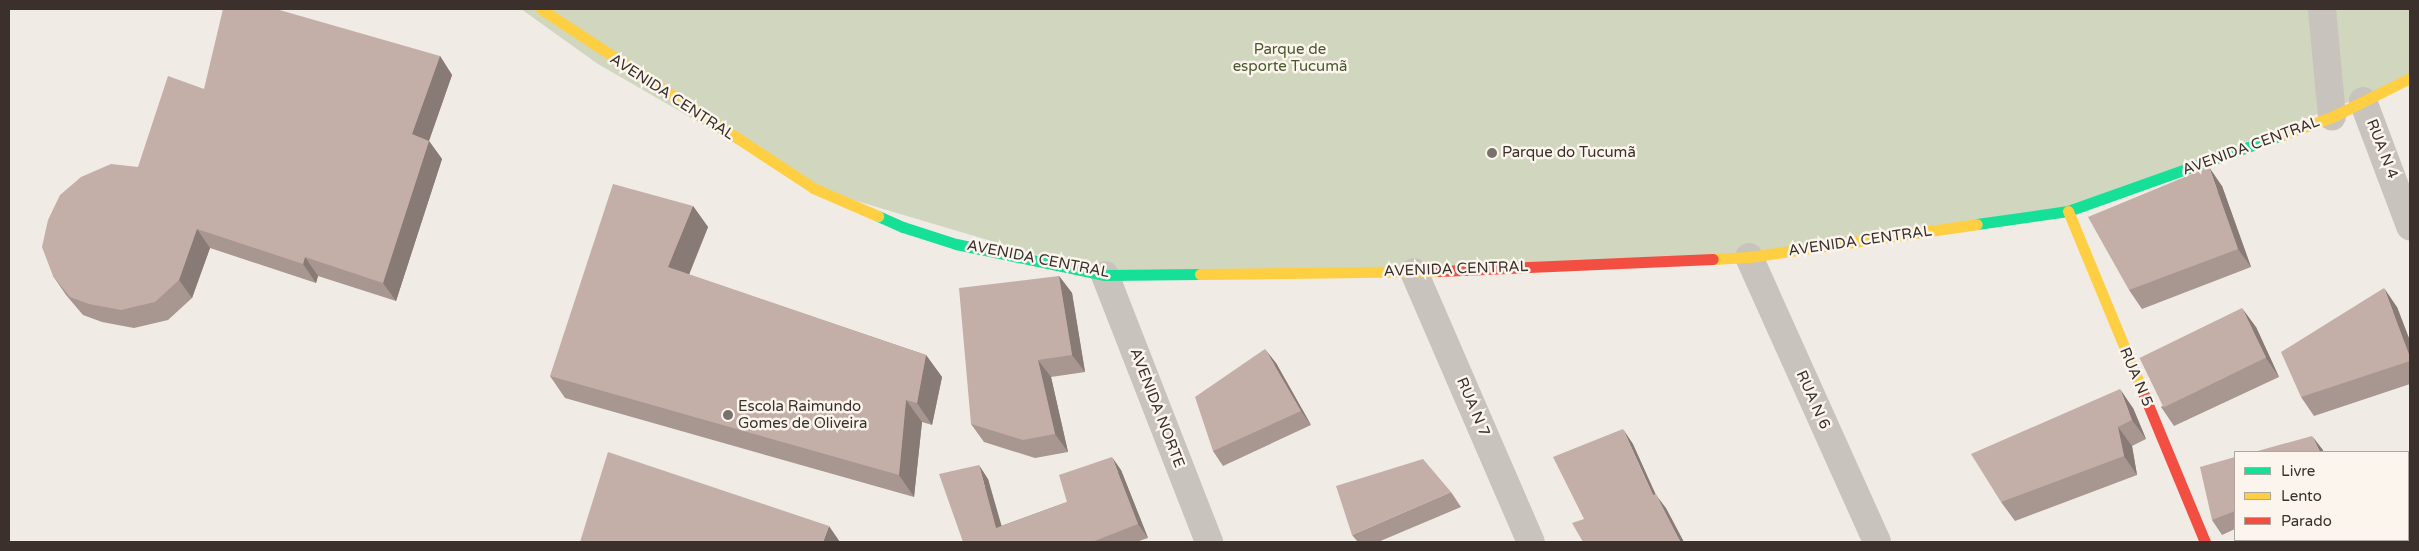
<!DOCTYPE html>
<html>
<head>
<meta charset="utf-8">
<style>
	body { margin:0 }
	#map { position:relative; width:2419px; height:551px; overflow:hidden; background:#f0ebe5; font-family:"Varela Round",sans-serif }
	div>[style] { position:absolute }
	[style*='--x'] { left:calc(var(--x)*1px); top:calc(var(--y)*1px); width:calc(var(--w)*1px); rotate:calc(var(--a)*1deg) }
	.green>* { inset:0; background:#d1d6bf }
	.street>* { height:28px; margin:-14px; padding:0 14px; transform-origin:14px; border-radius:14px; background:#c9c3be }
	.fast>* { height:11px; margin:-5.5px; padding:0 5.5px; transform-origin:5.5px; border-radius:5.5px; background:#16e098 }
	.slow>* { height:11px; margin:-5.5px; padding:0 5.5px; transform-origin:5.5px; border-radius:5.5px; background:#ffcf43 }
	.jam>* { height:11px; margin:-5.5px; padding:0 5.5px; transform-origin:5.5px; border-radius:5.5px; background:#f24e42 }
	.wall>* { inset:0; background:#a89690 }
	.shaded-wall>* { inset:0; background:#887a75 }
	.building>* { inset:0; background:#c3afa7; transform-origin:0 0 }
	.dots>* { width:14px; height:14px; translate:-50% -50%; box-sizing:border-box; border:2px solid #fbf5ee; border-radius:50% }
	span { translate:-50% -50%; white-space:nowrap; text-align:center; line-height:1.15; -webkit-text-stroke:5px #fbf5ee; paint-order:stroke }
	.park-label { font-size:15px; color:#4a5a2e }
	.street-label { font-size:15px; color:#3b302b }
	.poi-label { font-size:15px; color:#3b302b }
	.left { translate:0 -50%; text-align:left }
	.frame { position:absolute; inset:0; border:10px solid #3b302b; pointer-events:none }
	.legend { position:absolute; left:2234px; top:451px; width:175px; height:90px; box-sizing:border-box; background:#fbf5ee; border:1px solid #aea6a0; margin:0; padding:6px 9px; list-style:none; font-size:15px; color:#3b302b }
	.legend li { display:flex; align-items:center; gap:10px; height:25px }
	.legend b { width:25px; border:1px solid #aea6a0 }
</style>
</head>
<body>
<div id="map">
	<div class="green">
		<i style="clip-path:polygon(521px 9px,2410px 9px,2410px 78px,2068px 211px,1749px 257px,1105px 275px,813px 188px,598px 64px)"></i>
	</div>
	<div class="street">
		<i style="--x:2322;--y:9;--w:108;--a:84.7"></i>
		<i style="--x:2363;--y:101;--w:134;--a:69.4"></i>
		<i style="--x:1749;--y:257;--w:312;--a:65.8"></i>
		<i style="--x:1414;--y:272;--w:294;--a:66.6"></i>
		<i style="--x:1105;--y:275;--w:287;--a:68.7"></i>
	</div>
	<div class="fast">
		<i style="--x:878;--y:216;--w:27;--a:24"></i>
		<i style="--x:903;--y:227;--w:56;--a:17.8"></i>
		<i style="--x:956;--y:244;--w:152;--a:11.8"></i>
		<i style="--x:1105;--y:275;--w:95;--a:-0.6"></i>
		<i style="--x:1977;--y:224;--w:92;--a:-8.1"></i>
		<i style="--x:2068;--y:211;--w:227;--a:-19.6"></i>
	</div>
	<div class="slow">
		<i style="--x:541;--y:9;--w:326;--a:33.3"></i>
		<i style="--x:813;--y:188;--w:71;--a:23.3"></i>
		<i style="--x:2282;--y:135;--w:53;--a:-19.8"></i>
		<i style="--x:2332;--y:117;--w:87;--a:-26.6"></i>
		<i style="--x:2068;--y:211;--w:194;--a:67.5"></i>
		<i style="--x:1713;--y:259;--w:36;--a:-3"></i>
		<i style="--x:1749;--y:257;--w:230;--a:-8.2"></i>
		<i style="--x:1200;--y:274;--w:239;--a:-0.7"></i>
	</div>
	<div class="jam">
		<i style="--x:1439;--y:271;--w:274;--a:-2.5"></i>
		<i style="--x:2142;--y:390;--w:165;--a:67.5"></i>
	</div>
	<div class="wall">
		<i style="clip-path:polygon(440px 56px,452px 75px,429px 141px,442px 159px,396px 301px,318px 276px,316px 283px,210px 248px,192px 298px,168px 320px,134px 328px,102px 322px,83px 315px,66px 295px,53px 276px,138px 167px,204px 89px)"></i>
		<i style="clip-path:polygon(2222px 186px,2251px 267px,2142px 309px,2129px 290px)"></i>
		<i style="clip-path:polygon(693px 206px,708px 227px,689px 275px,926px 355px,942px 377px,932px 425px,922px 422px,914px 497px,565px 398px,550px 376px)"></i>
		<i style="clip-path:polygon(1059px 276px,1072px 293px,1085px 372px,1051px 377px,1068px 452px,1035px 458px,984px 442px,971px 424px)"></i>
		<i style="clip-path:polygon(2397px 307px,2410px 341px,2410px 384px,2314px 416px,2301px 397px)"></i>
		<i style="clip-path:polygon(2256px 327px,2279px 377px,2174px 426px,2161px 407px)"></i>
		<i style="clip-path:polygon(1276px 363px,1311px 425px,1223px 466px,1213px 451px)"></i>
		<i style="clip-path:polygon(2133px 408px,2146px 439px,2132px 446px,2137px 475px,2015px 521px,2001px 502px)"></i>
		<i style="clip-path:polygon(2235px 457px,2235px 529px,2222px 535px,2212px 520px)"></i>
		<i style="clip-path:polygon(1121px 470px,1148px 538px,1136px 542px,963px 542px,988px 479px,1001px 526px,1067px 502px)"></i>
		<i style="clip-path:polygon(1451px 492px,1461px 507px,1378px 542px,1358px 542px,1352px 535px)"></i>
	</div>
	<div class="shaded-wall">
		<i style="clip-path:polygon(440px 56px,452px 75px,425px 152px,412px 134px)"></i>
		<i style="clip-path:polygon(429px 141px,442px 159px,396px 301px,383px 283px)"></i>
		<i style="clip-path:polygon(2209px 167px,2222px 186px,2251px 267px,2238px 249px)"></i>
		<i style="clip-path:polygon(693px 206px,708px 227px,683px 289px,668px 267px)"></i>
		<i style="clip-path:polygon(197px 229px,210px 248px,192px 298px,179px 280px)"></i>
		<i style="clip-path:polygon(305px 257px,318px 276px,316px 283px,303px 264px)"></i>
		<i style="clip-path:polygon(1059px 276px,1072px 293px,1085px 372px,1072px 355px)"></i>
		<i style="clip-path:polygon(2384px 288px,2397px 307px,2410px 341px,2410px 357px)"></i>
		<i style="clip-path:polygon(2242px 308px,2256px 327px,2279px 377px,2266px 358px)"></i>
		<i style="clip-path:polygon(1265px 349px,1276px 363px,1311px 425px,1301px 411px)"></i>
		<i style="clip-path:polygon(926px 355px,942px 377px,932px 425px,917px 403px)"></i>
		<i style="clip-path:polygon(1038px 360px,1051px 377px,1068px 452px,1055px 434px)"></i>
		<i style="clip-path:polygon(2120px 389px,2133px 408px,2146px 439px,2132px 420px)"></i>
		<i style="clip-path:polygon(906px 400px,922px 422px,914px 497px,899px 475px)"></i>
		<i style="clip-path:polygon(2118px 427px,2132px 446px,2137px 475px,2124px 456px)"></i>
		<i style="clip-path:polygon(1623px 429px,1633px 444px,1656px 495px,1666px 508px,1684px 542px,1681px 542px,1680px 541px,1653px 495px)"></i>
		<i style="clip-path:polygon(2312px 436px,2323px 450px,2323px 452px,2320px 452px)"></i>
		<i style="clip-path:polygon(1112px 457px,1121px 470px,1148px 538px,1138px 524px)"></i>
		<i style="clip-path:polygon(979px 465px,988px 479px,1006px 541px,996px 528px)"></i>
		<i style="clip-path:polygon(829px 526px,840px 542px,823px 542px)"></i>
	</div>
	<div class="building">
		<i style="clip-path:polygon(223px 9px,276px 9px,440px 56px,412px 134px,429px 141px,383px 283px,305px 257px,303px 264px,197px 229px,179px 280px,155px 302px,121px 310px,89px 304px,70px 297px,53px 276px,42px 247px,48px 220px,60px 195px,81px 177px,111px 164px,138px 167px,168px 76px,204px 89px)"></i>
		<i style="clip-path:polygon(2209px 167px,2238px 249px,2129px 290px,2088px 217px)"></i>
		<i style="clip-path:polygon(613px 184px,693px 206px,668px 267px,926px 355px,917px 403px,906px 400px,899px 475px,550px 376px)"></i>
		<i style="clip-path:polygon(1059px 276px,1072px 355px,1038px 360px,1055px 434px,1023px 440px,971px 424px,959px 288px)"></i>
		<i style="clip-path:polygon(2384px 288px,2410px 357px,2410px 361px,2301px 397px,2281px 352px)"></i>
		<i style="left:2242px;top:308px;width:55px;height:114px;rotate:64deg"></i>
		<i style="clip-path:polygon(1265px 349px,1301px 411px,1213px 451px,1195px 397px)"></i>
		<i style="clip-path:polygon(2120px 389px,2132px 420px,2118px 427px,2124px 456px,2001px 502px,1971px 454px)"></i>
		<i style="clip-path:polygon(1623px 429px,1653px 495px,1656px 494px,1680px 541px,1676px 542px,1583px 542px,1572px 523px,1584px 519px,1553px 457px)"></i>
		<i style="clip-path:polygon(2312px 436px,2320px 452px,2254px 452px)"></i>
		<i style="clip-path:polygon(608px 452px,829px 526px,823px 542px,580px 542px)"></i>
		<i style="clip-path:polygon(1112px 457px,1138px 524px,1092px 542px,963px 542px,939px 474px,979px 465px,996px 528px,1067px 502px,1059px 475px)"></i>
		<i style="clip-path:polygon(2235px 457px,2235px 511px,2212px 520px,2200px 467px)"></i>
		<i style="clip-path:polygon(1423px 459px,1451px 492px,1352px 535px,1336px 486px)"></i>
		<i style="clip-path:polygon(2342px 540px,2360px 540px,2361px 542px,2335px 542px)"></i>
	</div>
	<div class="dots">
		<i style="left:1492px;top:153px;background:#7a716c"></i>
		<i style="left:728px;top:415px;background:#7a716c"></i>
	</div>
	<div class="park-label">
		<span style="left:1290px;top:58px">Parque de<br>esporte Tucumã</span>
	</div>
	<div class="street-label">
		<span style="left:672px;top:97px;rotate:33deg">AVENIDA CENTRAL</span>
		<span style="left:2251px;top:146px;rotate:-20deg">AVENIDA CENTRAL</span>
		<span style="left:2382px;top:149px;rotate:69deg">RUA N 4</span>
		<span style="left:1860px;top:241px;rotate:-8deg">AVENIDA CENTRAL</span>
		<span style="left:1038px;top:259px;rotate:11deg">AVENIDA CENTRAL</span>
		<span style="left:1456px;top:269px;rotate:-2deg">AVENIDA CENTRAL</span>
		<span style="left:2136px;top:377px;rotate:67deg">RUA N 5</span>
		<span style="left:1813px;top:400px;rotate:66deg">RUA N 6</span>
		<span style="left:1473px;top:407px;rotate:67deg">RUA N 7</span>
		<span style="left:1157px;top:408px;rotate:69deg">AVENIDA NORTE</span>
	</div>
	<div class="poi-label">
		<span class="left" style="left:1502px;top:153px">Parque do Tucumã</span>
		<span class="left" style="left:738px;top:415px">Escola Raimundo<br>Gomes de Oliveira</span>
	</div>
	<div class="frame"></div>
	<ul class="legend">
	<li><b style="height:6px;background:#16e098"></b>Livre</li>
	<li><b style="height:6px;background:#ffcf43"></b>Lento</li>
	<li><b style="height:6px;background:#f24e42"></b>Parado</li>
	</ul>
</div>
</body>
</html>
